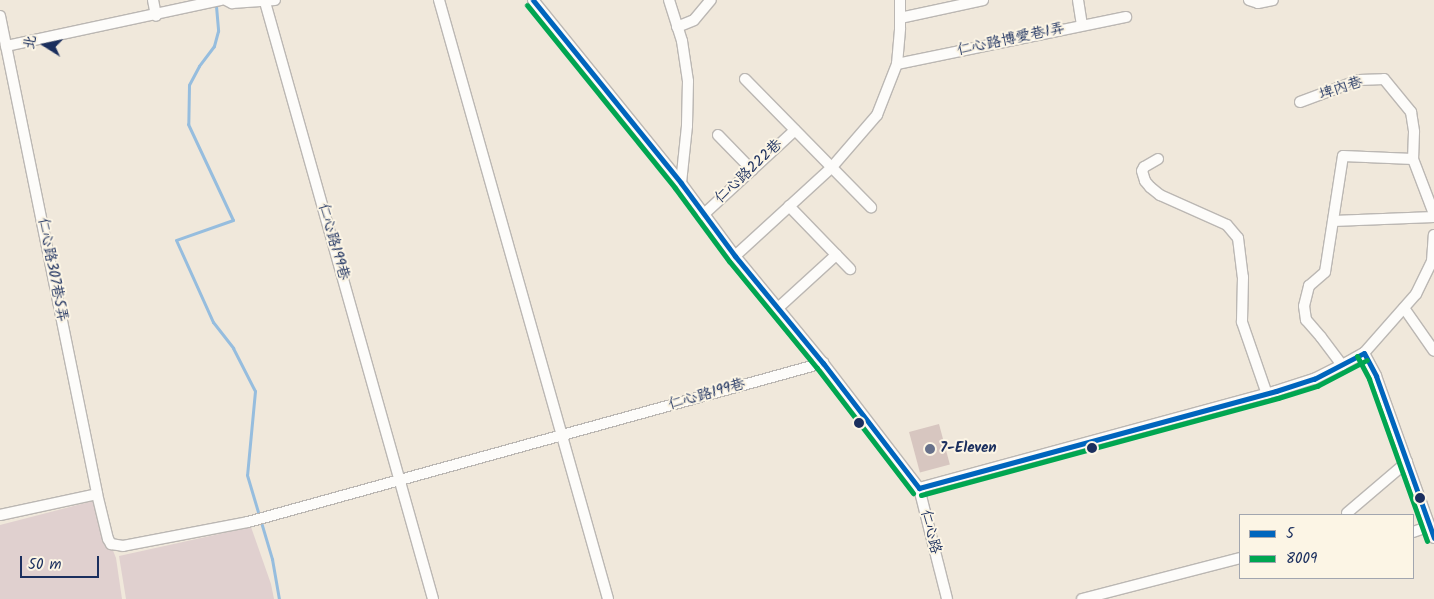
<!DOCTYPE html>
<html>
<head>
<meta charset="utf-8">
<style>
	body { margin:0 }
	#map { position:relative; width:1434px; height:599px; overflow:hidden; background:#f0e8db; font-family:Kalam,"LXGW WenKai TC",sans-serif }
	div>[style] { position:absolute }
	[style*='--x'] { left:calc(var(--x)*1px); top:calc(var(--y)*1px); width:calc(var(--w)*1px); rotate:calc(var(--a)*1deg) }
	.industrial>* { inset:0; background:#e0d0cf }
	.stream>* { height:3px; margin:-1.5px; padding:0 1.5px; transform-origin:1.5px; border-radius:1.5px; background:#96bdde }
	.building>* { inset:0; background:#d7c6c0; transform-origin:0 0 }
	.roads { filter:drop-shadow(1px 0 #bbb7b3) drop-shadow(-1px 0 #bbb7b3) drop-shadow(0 1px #bbb7b3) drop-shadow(0 -1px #bbb7b3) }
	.minor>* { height:10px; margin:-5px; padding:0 5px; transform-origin:5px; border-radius:5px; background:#fdfcfa }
	.bus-1>* { height:5px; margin:-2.5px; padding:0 2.5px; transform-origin:2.5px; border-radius:2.5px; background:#0065bd }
	.bus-2>* { height:5px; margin:-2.5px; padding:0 2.5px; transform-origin:2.5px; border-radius:2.5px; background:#00a651 }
	.dots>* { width:14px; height:14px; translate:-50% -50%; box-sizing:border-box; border:2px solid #fcf5e5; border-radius:50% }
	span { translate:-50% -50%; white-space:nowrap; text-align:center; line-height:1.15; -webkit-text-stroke:4px #fcf5e5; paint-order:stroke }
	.street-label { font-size:15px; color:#1b2f5e }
	.poi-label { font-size:15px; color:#1b2f5e; font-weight:700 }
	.left { translate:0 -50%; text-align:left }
	.legend { position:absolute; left:1239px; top:514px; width:175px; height:65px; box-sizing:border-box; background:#fcf5e5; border:1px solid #a2a6af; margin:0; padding:6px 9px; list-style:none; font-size:15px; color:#1b2f5e }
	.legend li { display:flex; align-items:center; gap:10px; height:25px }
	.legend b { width:25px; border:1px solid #a2a6af }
	.north { position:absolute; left:20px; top:20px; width:50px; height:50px; -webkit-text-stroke:4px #fcf5e5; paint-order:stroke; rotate:280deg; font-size:14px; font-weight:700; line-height:20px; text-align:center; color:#1b2f5e }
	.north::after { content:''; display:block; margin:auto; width:18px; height:22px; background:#1b2f5e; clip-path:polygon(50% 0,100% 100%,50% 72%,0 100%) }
	.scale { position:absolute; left:20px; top:556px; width:79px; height:22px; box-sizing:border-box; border:2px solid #1b2f5e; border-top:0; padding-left:6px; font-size:15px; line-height:18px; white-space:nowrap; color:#1b2f5e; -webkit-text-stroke:4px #fcf5e5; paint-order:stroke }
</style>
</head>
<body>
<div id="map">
	<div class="industrial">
		<i style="clip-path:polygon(93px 501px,116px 558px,122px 599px,0 599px,0 525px)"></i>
		<i style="clip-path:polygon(251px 527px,271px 584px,274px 599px,126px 599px,119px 556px)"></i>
	</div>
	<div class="stream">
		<i style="--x:216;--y:6;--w:25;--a:85"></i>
		<i style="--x:218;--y:31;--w:16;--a:105"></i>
		<i style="--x:214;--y:46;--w:25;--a:127"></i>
		<i style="--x:199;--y:66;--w:21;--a:118"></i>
		<i style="--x:189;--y:85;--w:39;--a:91"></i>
		<i style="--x:188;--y:124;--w:106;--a:64.9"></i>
		<i style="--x:233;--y:220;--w:60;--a:160.7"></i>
		<i style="--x:176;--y:240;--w:90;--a:65.7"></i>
		<i style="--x:213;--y:322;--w:33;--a:52"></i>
		<i style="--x:233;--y:348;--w:48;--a:62.9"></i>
		<i style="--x:255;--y:391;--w:84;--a:95.4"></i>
		<i style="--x:247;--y:475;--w:88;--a:73.4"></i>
		<i style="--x:272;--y:559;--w:41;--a:80.1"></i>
	</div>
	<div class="building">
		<i style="left:939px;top:424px;width:42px;height:31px;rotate:75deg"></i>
	</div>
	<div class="roads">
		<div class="minor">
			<i style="--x:153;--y:0;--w:16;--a:79"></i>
			<i style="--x:226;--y:0;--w:7;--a:27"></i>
			<i style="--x:232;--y:3;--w:43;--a:-4"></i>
			<i style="--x:439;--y:0;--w:622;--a:74.24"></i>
			<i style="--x:533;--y:0;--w:235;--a:51"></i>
			<i style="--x:681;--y:183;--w:91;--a:53.5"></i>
			<i style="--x:735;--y:256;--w:139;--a:50.6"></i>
			<i style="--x:823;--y:363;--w:158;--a:52.5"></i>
			<i style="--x:919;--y:488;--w:114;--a:75.8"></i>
			<i style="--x:669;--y:0;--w:43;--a:72.4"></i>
			<i style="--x:682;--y:41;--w:40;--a:81.5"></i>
			<i style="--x:688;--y:81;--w:45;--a:91.3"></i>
			<i style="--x:687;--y:126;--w:57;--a:96"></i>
			<i style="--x:1078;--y:0;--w:25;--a:81"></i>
			<i style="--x:1249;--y:0;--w:9;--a:18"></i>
			<i style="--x:1258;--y:3;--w:15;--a:-11"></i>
			<i style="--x:265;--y:2;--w:620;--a:74.28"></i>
			<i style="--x:0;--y:16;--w:488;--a:78.5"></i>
			<i style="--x:900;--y:18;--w:85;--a:-12.2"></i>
			<i style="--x:677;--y:27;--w:18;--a:-22"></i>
			<i style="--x:694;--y:20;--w:26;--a:-50"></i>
			<i style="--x:6;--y:46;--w:220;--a:-12.1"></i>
			<i style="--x:897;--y:64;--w:234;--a:-11.6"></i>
			<i style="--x:745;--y:79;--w:180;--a:45.5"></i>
			<i style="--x:1300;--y:102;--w:63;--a:-20.4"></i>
			<i style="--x:1359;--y:80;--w:25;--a:-2"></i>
			<i style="--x:1384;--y:79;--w:43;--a:50.7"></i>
			<i style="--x:1411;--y:112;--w:20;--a:81"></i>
			<i style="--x:1414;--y:132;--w:27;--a:92"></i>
			<i style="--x:1413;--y:159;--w:59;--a:69.1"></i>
			<i style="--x:718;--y:135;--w:49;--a:45.8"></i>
			<i style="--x:1158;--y:159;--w:16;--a:150"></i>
			<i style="--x:1144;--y:167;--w:4;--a:117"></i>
			<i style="--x:1142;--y:171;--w:10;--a:73"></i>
			<i style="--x:1145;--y:181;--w:8;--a:50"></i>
			<i style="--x:1150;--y:187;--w:13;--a:39"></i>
			<i style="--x:1160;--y:195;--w:73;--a:24.1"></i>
			<i style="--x:1227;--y:225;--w:17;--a:50"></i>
			<i style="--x:1238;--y:238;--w:39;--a:83"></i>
			<i style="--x:1243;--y:277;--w:45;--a:91.3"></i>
			<i style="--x:1242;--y:322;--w:76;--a:70.9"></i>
			<i style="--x:789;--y:206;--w:88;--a:45.9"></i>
			<i style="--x:703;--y:215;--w:125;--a:-42.7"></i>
			<i style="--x:1333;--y:221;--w:101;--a:-2.3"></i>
			<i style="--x:735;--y:256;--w:132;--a:-42.5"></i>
			<i style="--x:832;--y:167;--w:69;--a:-49.1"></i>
			<i style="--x:877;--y:115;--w:55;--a:-68.6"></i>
			<i style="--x:897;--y:64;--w:36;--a:-85"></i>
			<i style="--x:900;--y:28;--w:28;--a:-90"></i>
			<i style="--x:778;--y:308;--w:79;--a:-42.4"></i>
			<i style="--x:1404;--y:308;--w:52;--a:55.1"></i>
			<i style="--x:1364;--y:353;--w:26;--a:62"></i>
			<i style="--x:1376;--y:376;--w:172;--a:70.3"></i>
			<i style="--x:1342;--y:365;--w:35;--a:-127"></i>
			<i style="--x:1321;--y:337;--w:23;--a:-131"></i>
			<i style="--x:1306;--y:320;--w:14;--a:-98"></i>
			<i style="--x:1304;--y:306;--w:21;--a:-76"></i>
			<i style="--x:1309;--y:286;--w:21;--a:-41"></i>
			<i style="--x:1325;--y:272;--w:117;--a:-81.2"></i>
			<i style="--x:1343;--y:156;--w:70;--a:2.5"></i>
			<i style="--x:919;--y:488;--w:370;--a:-15.2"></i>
			<i style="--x:1276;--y:391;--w:40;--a:-18"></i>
			<i style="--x:1314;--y:379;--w:31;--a:-27"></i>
			<i style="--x:1342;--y:365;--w:25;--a:-29"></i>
			<i style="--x:1364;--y:353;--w:79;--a:-48.6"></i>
			<i style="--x:1416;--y:294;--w:37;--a:-64"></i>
			<i style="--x:1432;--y:261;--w:26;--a:-86"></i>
			<i style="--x:1347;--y:513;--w:79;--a:-40.4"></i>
			<i style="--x:0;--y:515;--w:99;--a:-12.2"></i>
			<i style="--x:97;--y:494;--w:46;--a:76.3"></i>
			<i style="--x:108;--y:539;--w:6;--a:59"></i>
			<i style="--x:111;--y:544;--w:12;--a:9"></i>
			<i style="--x:123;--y:546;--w:127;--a:-10.9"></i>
			<i style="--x:248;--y:522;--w:597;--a:-15.46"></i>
			<i style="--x:1413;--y:532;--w:18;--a:-19"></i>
			<i style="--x:1082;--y:599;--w:163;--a:-14.5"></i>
		</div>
	</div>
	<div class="bus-1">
		<i style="--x:533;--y:0;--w:235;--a:51"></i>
		<i style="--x:681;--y:183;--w:91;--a:53.5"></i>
		<i style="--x:735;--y:256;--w:139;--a:50.6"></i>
		<i style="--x:823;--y:363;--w:158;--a:52.5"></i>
		<i style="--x:1364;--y:353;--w:26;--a:62"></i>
		<i style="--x:1376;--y:376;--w:172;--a:70.3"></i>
		<i style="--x:919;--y:488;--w:370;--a:-15.2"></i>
		<i style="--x:1276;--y:391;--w:40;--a:-18"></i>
		<i style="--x:1314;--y:379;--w:56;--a:-27.5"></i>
	</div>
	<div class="bus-2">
		<i style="--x:527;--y:5;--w:235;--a:51"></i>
		<i style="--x:675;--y:188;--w:91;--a:53.5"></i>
		<i style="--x:729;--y:261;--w:139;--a:50.6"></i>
		<i style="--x:817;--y:368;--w:158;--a:52.5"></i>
		<i style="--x:1357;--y:356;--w:26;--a:62"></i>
		<i style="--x:1369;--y:379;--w:172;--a:70.3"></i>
		<i style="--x:921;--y:495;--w:370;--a:-15.2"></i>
		<i style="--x:1278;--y:398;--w:41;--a:-17.1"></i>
		<i style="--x:1317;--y:386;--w:56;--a:-27.5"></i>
	</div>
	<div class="dots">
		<i style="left:859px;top:423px;background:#1b2f5e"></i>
		<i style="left:1092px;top:448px;background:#1b2f5e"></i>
		<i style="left:930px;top:449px;background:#66708a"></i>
		<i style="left:1420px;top:498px;background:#1b2f5e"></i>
	</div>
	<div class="street-label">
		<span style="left:1011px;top:40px;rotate:-12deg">仁心路博愛巷1弄</span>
		<span style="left:1341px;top:89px;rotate:-18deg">埤內巷</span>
		<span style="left:749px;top:172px;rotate:-43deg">仁心路222巷</span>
		<span style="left:333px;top:242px;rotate:74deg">仁心路199巷</span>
		<span style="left:52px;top:270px;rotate:79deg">仁心路307巷5弄</span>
		<span style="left:707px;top:395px;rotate:-16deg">仁心路199巷</span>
		<span style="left:930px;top:532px;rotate:76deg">仁心路</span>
	</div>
	<div class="poi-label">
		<span class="left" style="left:940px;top:449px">7-Eleven</span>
	</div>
	<ul class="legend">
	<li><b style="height:6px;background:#0065bd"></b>5</li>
	<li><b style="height:6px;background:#00a651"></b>8009</li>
	</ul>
	<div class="north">北</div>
	<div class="scale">50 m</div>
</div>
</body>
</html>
